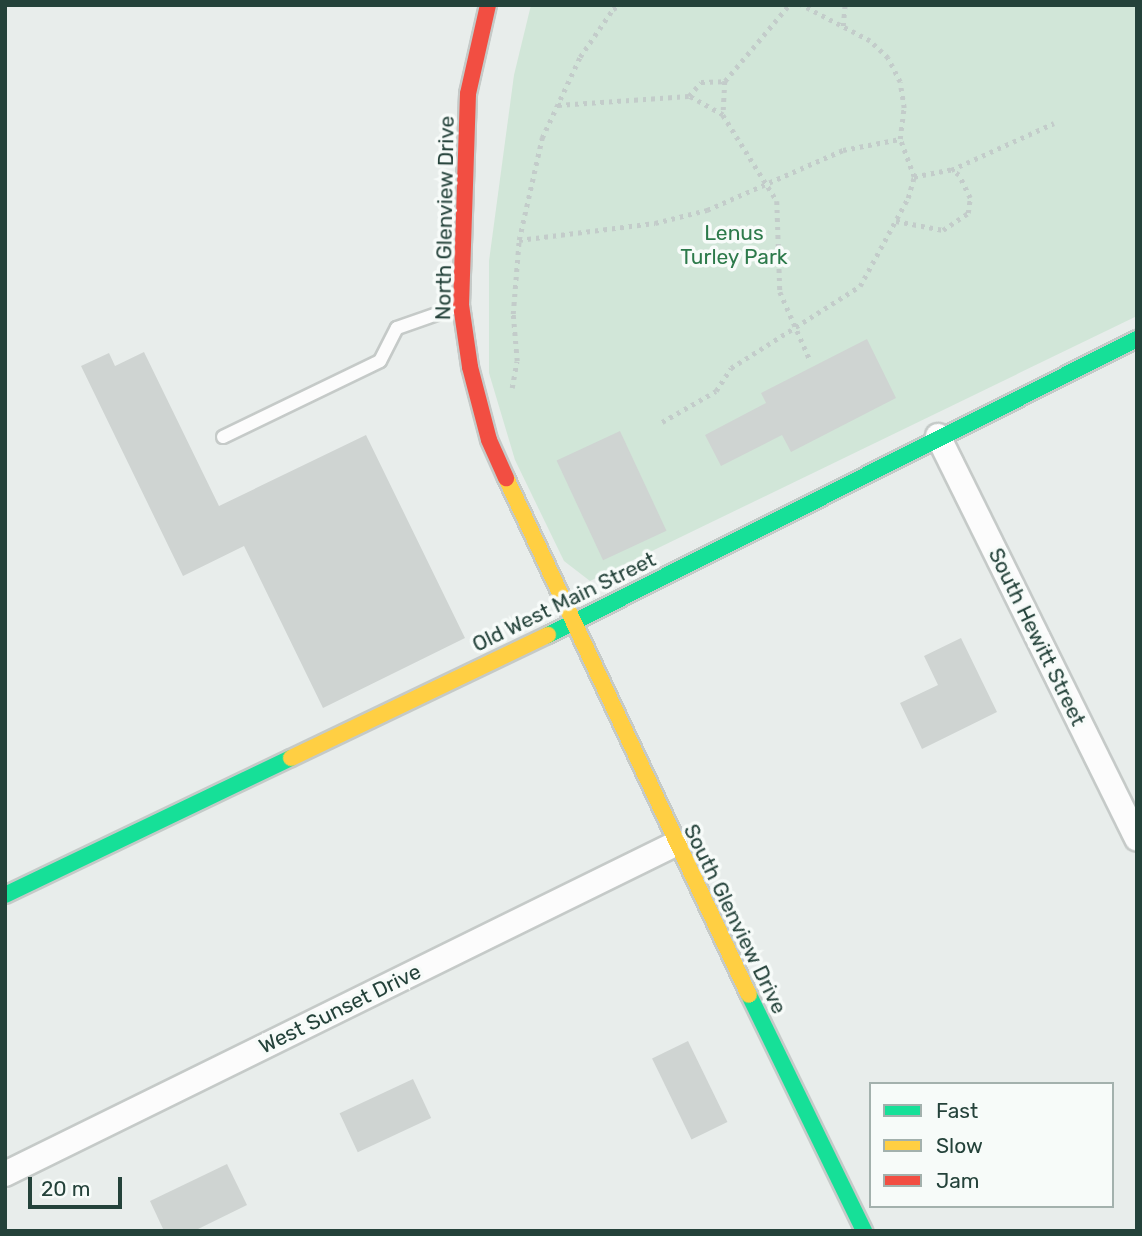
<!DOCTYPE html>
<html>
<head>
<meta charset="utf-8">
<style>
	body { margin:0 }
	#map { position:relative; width:1142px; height:1236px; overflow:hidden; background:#e8edeb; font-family:Rubik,sans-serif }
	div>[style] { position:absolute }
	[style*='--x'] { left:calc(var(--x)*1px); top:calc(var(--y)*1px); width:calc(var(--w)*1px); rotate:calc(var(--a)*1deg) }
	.green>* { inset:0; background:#d1e6d8 }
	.building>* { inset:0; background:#cfd4d2; transform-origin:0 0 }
	.path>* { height:4.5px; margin-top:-2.25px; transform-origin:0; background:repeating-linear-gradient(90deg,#c3ccca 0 3.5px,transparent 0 8.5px) }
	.roads { filter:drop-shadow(2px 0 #c5cac8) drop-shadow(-2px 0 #c5cac8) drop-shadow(0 2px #c5cac8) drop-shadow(0 -2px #c5cac8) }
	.lane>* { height:12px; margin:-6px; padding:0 6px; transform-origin:6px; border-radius:6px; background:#fcfcfc }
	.street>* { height:24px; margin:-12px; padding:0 12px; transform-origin:12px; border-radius:12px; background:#fcfcfc }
	.fast>* { height:16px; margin:-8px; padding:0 8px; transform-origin:8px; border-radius:8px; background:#16e098 }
	.slow>* { height:16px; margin:-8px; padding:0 8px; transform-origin:8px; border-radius:8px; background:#ffcf43 }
	.jam>* { height:16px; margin:-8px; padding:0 8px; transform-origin:8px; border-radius:8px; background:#f24e42 }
	span { translate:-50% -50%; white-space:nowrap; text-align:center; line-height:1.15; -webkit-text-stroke:7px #f7fbf9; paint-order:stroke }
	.street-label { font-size:21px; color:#24423a }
	.park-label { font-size:21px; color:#2d7a4b }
	.frame { position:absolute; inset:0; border:7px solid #24423a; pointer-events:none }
	.legend { position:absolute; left:869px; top:1082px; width:245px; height:126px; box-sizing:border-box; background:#f7fbf9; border:2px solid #a3b1ad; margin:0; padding:9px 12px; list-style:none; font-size:21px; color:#24423a }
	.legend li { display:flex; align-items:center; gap:14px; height:35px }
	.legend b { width:35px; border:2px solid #a3b1ad }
	.scale { position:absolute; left:28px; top:1177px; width:94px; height:32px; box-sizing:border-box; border:4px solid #24423a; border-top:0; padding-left:9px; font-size:21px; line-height:24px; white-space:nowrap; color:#24423a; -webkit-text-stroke:5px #f7fbf9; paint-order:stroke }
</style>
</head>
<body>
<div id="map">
	<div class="green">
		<i style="clip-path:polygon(531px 5px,1137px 5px,1137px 316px,590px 581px,564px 561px,515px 460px,489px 373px,489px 261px,514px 75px)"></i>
	</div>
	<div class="building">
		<i style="clip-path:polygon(867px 339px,896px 398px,791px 452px,782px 435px,721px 466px,705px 435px,766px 403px,761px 393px)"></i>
		<i style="clip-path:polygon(144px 352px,219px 506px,366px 435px,465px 638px,323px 708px,244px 546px,183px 576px,81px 366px,109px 353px,115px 366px)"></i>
		<i style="left:620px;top:431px;width:110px;height:70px;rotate:65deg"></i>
		<i style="clip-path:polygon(961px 638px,997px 712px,922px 749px,900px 703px,938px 685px,924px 656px)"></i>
		<i style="left:688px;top:1041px;width:90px;height:40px;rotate:64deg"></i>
		<i style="left:413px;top:1079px;width:43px;height:81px;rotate:65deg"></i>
		<i style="clip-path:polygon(227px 1164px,247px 1205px,194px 1231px,164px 1231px,150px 1201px)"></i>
	</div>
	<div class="path">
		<i style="--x:843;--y:26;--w:21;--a:-85"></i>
		<i style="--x:725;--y:81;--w:34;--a:93"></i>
		<i style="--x:723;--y:115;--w:39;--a:-151"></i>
		<i style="--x:689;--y:96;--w:18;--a:-49"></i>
		<i style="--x:701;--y:82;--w:24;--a:-2"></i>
		<i style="--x:725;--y:81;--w:99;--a:-49.9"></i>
		<i style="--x:558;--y:105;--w:131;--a:-3.9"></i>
		<i style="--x:723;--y:115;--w:102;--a:57.9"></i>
		<i style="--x:777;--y:201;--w:91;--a:88.1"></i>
		<i style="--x:780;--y:292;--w:74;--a:66.2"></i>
		<i style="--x:951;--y:170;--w:113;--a:-24.5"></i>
		<i style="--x:896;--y:221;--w:48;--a:10.8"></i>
		<i style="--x:943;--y:230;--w:30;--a:-34"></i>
		<i style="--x:968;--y:213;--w:15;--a:-82"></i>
		<i style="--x:970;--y:198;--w:25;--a:-116"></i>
		<i style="--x:959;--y:175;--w:9;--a:-148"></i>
		<i style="--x:951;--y:170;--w:38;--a:169"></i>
		<i style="--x:519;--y:240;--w:137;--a:-7.1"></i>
		<i style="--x:655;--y:223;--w:54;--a:-14"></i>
		<i style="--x:707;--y:210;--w:149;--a:-23.8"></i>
		<i style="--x:843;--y:150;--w:58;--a:-10.9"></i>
		<i style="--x:512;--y:388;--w:27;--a:-80"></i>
		<i style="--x:517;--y:361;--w:47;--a:-94.9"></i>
		<i style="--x:513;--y:314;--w:74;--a:-85.4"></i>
		<i style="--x:519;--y:240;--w:105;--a:-77.3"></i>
		<i style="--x:542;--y:138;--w:89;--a:-64.9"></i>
		<i style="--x:580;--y:57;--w:58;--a:-55.5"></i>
		<i style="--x:613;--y:9;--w:9;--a:-27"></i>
		<i style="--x:662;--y:422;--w:62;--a:-29.9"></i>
		<i style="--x:716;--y:391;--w:27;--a:-57"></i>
		<i style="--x:731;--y:368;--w:153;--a:-32.4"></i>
		<i style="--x:860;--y:286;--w:100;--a:-61.4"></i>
		<i style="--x:908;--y:198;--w:22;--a:-74"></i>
		<i style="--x:914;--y:177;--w:40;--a:-110.2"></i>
		<i style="--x:900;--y:139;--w:31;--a:-83"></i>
		<i style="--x:904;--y:108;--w:26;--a:-99"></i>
		<i style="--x:900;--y:82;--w:27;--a:-117"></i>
		<i style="--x:888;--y:58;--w:25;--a:-137"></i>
		<i style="--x:870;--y:41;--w:78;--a:-152.4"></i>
	</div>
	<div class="roads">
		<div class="lane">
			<i style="--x:223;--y:437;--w:174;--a:-25.8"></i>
			<i style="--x:380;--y:361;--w:37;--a:-63"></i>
			<i style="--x:397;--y:328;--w:64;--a:-19.3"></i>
		</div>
		<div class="street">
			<i style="--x:938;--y:436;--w:449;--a:63.7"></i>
			<i style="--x:5;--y:1174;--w:747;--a:-26.22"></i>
		</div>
		<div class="fast">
			<i style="--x:548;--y:635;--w:659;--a:-26.68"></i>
			<i style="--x:5;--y:895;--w:317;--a:-25.6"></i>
			<i style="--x:749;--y:995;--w:263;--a:64"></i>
		</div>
		<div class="slow">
			<i style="--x:506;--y:478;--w:571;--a:64.83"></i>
			<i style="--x:291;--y:758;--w:285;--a:-25.6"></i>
		</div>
		<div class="jam">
			<i style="--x:488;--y:5;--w:91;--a:102.7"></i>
			<i style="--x:468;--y:94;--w:211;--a:91.9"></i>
			<i style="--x:461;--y:305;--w:63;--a:81.7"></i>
			<i style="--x:470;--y:367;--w:75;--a:75.4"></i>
			<i style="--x:489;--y:440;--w:42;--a:65.9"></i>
		</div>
	</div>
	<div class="street-label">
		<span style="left:445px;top:218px;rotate:-89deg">North Glenview Drive</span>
		<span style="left:564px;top:602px;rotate:-26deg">Old West Main Street</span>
		<span style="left:1037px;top:637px;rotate:64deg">South Hewitt Street</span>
		<span style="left:735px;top:919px;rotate:64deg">South Glenview Drive</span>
		<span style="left:340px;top:1009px;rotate:-26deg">West Sunset Drive</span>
	</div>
	<div class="park-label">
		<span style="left:734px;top:245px">Lenus<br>Turley Park</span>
	</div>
	<div class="frame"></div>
	<ul class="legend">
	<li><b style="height:9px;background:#16e098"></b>Fast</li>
	<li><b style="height:9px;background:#ffcf43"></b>Slow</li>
	<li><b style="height:9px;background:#f24e42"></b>Jam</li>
	</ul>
	<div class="scale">20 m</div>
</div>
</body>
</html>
